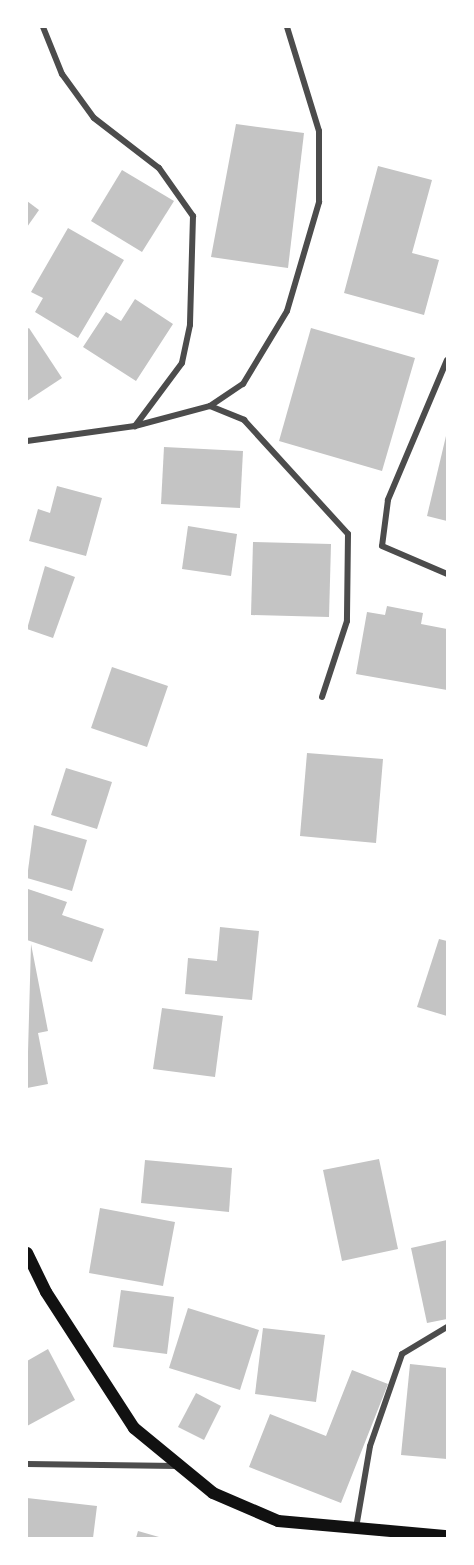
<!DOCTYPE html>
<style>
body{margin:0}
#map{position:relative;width:474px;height:1565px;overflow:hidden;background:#fff;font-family:"Sofia Sans Condensed",sans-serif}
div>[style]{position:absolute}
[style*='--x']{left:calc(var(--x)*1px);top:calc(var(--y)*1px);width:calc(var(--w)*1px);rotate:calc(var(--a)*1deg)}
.building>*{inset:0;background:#c4c4c4}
.minor>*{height:6px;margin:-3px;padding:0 3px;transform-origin:3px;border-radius:3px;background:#4c4c4c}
.secondary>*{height:12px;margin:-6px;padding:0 6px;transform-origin:6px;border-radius:6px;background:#111}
span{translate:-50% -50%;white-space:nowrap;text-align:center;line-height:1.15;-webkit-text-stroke:4.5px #fff;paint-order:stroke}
.frame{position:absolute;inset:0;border:28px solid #fff;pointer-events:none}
</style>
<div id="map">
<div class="building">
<i style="clip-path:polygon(236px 124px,304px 133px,288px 268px,211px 257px)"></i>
<i style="clip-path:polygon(378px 166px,432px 180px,412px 253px,439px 260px,424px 315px,344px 293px)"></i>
<i style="clip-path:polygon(122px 170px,174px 201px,142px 252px,91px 221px)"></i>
<i style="clip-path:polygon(27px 201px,39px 210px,27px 227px)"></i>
<i style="clip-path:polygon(68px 228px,124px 260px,78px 338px,35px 312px,43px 298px,31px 292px)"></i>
<i style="clip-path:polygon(135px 299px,173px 324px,136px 381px,83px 347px,106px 312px,121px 321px)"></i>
<i style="clip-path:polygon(29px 328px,62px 378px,27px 401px,27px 329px)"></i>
<i style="clip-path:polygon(311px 328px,415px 358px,382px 471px,279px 441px)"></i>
<i style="clip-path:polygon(446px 436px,447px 436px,447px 521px,427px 516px)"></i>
<i style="clip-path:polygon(164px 447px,243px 451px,240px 508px,161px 504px)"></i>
<i style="clip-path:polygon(57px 486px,102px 498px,86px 556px,29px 541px,38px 509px,50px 513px)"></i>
<i style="clip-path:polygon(188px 526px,237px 534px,231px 576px,182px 569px)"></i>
<i style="clip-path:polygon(253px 542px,331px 544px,329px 617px,251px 615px)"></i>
<i style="clip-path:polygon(45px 566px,75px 577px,53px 638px,27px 629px)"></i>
<i style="clip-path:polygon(387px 606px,423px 613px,421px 624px,447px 629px,447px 690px,356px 674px,367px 612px,385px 615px)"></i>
<i style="clip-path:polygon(112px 667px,168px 686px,147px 747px,91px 728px)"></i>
<i style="clip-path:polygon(307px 753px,383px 759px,376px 843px,300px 836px)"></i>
<i style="clip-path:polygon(66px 768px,112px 782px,97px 829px,51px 815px)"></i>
<i style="clip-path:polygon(34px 825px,87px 840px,72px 891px,27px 878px)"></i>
<i style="clip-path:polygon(28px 889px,67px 902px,62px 915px,104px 929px,92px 962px,27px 940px)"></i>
<i style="clip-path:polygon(220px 927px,259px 931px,252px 1000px,185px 994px,188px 958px,217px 961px)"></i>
<i style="clip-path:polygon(439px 939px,447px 941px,447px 1016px,417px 1007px)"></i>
<i style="clip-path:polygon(31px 944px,48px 1031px,38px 1033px,48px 1084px,27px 1088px)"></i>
<i style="clip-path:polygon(162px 1008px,223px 1016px,215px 1077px,153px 1069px)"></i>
<i style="clip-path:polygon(379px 1159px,398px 1249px,342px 1261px,323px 1170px)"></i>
<i style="clip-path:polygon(145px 1160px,232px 1168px,229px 1212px,141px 1203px)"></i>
<i style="clip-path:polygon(100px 1208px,175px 1222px,163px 1286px,89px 1273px)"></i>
<i style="clip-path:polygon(447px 1240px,447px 1319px,427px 1323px,411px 1248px)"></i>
<i style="clip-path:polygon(121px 1290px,174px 1297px,167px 1354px,113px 1347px)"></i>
<i style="clip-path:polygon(188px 1308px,259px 1330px,240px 1390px,169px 1368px)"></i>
<i style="clip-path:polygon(263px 1328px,325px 1335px,316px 1402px,255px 1394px)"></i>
<i style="clip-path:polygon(48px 1349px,75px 1400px,27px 1426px,27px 1361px)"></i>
<i style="clip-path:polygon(410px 1364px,447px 1368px,447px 1459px,401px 1455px)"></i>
<i style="clip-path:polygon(352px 1370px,388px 1384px,341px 1503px,249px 1467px,270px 1414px,326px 1436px)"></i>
<i style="clip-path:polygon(196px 1393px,221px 1406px,204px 1440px,178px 1427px)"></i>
<i style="clip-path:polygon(27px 1498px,97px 1506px,93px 1538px,27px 1538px)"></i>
<i style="clip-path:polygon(138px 1531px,159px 1537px,159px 1538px,136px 1538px)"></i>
</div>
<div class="minor">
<i style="--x:43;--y:27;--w:51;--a:68"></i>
<i style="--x:62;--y:74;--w:54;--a:54"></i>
<i style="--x:94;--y:118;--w:82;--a:37.6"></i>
<i style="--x:159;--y:168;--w:59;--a:54.7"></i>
<i style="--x:193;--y:216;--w:109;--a:91.6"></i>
<i style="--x:190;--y:325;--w:39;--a:102"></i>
<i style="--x:182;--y:363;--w:79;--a:126.7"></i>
<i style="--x:447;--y:360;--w:152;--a:112.9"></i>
<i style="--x:388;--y:500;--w:46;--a:97.4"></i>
<i style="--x:382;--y:546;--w:71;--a:23.3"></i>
<i style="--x:210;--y:406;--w:37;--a:22"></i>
<i style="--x:244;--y:420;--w:154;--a:47.6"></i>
<i style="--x:348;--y:534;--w:87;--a:90.7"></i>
<i style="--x:347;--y:621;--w:80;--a:108.2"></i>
<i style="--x:27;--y:441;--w:109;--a:-7.9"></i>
<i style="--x:135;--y:426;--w:78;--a:-14.9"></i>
<i style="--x:210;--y:406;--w:40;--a:-34"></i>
<i style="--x:243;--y:384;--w:85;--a:-58.9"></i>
<i style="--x:287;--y:311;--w:114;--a:-73.6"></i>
<i style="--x:319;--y:202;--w:71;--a:-90"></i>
<i style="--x:319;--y:131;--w:109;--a:-107.1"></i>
<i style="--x:27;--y:1464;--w:150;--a:0.8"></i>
<i style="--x:356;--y:1528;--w:83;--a:-80.3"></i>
<i style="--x:370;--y:1446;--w:97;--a:-70.8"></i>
<i style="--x:402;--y:1354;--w:52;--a:-31"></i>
</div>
<div class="secondary">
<i style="--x:27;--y:1253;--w:43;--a:64"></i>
<i style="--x:46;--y:1292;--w:162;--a:57.1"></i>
<i style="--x:134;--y:1428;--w:102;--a:39.4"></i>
<i style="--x:213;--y:1493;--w:71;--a:23.3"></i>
<i style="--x:278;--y:1521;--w:170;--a:5.1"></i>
</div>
<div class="frame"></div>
</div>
